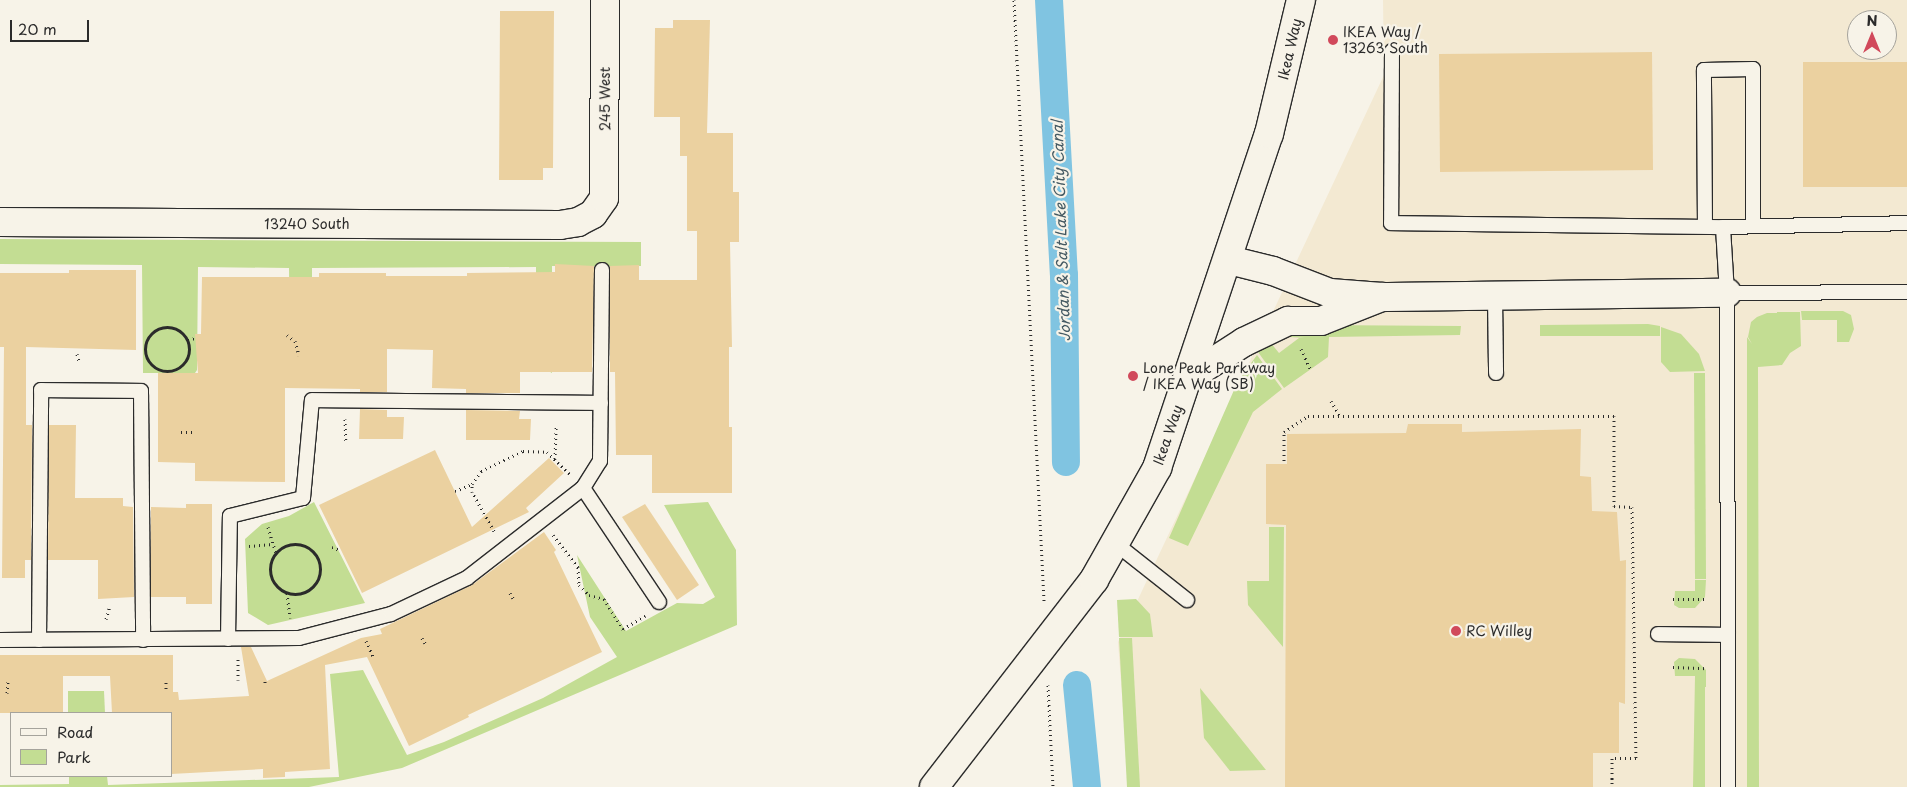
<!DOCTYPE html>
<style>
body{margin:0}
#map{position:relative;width:1907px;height:787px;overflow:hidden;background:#f7f3e8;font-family:"Playpen Sans",sans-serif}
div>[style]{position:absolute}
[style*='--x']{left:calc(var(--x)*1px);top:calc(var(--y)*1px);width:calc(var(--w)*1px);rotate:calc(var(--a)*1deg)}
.built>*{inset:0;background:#f3e9d2}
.green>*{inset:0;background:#c3dd93}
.canal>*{height:28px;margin:-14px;padding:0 14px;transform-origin:14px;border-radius:14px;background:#80c4e1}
.building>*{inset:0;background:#ebd1a0}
.path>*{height:3px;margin-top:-1.5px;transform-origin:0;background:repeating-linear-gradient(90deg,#2b2b2b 0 1px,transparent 0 5px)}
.path>.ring{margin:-1.5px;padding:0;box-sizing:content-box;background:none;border:3px solid #2b2b2b;border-radius:50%}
.roads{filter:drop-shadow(1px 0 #2b2b2b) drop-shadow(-1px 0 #2b2b2b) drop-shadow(0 1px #2b2b2b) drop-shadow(0 -1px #2b2b2b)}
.service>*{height:14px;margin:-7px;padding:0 7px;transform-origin:7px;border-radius:7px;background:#f7f3e8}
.minor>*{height:28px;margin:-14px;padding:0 14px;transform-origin:14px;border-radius:14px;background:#f7f3e8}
.secondary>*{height:28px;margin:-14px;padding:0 14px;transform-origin:14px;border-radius:14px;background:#f7f3e8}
.dots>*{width:14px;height:14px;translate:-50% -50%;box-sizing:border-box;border:2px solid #f7f3e8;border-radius:50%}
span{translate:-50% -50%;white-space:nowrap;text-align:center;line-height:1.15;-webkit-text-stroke:4.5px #f7f3e8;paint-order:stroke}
.poi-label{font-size:14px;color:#2b2b2b}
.left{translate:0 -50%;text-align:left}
.street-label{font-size:14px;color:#2b2b2b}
.water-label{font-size:15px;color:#445962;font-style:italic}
.legend{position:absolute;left:10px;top:712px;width:162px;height:65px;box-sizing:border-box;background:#f7f3e8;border:1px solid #a5a39c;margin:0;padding:6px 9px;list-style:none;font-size:15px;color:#2b2b2b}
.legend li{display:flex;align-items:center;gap:10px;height:25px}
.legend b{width:25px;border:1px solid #a5a39c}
.north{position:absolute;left:1847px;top:10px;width:50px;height:50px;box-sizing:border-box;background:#f7f3e8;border:1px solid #a5a39c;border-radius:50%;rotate:0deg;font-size:14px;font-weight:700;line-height:20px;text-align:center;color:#2b2b2b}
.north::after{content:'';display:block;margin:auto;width:18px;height:22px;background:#d1495b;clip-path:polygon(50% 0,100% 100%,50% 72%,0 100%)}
.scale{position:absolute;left:10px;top:20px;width:79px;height:22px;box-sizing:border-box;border:2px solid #2b2b2b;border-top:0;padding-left:6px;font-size:15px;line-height:18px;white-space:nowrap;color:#2b2b2b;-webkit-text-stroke:4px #f7f3e8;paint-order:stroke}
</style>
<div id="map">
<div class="built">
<i style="clip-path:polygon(evenodd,1383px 0,1907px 0,1907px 787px,1129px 787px,1118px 642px,1384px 75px,1383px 0,1857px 20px,1887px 20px,1887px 50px,1857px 50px,1857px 20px)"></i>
</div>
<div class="green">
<i style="clip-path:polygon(0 239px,641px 242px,641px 266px,552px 266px,552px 373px,536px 364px,536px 267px,312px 268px,312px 366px,290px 366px,289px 268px,198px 267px,197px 370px,195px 373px,143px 373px,142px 265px,0 264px)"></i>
<i style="clip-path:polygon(1801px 311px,1843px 311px,1851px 315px,1854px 329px,1849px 342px,1837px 342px,1837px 320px,1802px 320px)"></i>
<i style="clip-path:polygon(1777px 312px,1800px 312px,1801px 346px,1790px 353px,1782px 365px,1758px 367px,1759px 787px,1747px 787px,1747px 337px,1752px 344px,1748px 337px,1751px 322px,1757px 317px,1767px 313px,1777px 313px)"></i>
<i style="clip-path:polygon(1648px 324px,1660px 326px,1660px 336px,1540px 336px,1540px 325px)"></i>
<i style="clip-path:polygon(1316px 325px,1461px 326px,1460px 335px,1329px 337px,1328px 357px,1284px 388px,1258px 352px,1270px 342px,1279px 353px,1299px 338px,1305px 338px,1290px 337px,1286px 330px)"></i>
<i style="clip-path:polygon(1661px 327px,1681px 334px,1699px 354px,1705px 371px,1670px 372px,1661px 362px)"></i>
<i style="clip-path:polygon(1257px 355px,1282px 389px,1253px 412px,1188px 546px,1169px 538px,1238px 381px)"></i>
<i style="clip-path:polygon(1694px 373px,1705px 373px,1706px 579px,1695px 579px)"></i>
<i style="clip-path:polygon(314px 502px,365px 603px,268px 625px,248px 613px,245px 539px,262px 524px,289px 516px)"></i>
<i style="clip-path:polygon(708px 502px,736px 550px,737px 625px,402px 768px,309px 787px,0 787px,0 785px,69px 784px,69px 776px,107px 776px,108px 785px,339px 777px,330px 674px,363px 670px,407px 755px,444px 742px,543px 698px,617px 657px,590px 617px,577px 555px,626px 631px,677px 603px,703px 604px,715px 597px,664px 505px)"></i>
<i style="clip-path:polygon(1269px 527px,1284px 527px,1283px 647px,1248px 605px,1247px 581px,1269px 581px)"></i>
<i style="clip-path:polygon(1695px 580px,1706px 580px,1705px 597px,1695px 608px,1679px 608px,1674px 605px,1675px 591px,1695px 591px)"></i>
<i style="clip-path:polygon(1136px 599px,1150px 614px,1153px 637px,1119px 637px,1117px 600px)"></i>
<i style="clip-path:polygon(1119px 638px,1132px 638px,1140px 787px,1127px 787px)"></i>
<i style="clip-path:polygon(1679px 658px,1695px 659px,1706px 670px,1706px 687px,1702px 687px,1705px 687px,1705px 787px,1693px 787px,1695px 676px,1675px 676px,1674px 662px)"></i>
<i style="clip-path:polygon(1200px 688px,1266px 770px,1230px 771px,1204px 738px)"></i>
<i style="clip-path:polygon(68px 691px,104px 691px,105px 713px,68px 713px)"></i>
</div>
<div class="canal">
<i style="--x:1049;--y:0;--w:275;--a:86.9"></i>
<i style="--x:1064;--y:275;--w:187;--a:89.4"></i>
<i style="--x:1077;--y:685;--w:102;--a:84.4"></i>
</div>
<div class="building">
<i style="clip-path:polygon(500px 11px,554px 11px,553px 168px,543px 168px,543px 180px,499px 180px)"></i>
<i style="clip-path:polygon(673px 20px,710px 20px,707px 133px,733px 133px,733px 192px,739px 192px,739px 242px,730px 242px,732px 347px,729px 347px,729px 427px,732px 427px,732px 493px,652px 493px,652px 455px,616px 455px,615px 372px,610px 372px,610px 266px,639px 265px,639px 280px,697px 280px,697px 231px,687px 231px,687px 156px,680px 156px,680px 117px,654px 117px,655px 28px,673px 28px)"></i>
<i style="clip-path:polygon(1652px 52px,1653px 170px,1440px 172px,1439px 54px)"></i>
<i style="clip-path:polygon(1803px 62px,1907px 62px,1907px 187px,1803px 187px)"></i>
<i style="clip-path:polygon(555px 264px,594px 266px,592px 372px,520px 372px,520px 393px,466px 393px,466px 389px,432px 388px,433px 350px,387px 349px,387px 392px,360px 392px,360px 389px,285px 388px,285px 482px,195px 481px,195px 463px,158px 462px,158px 373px,198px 373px,195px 334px,201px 334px,202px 277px,319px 277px,319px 273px,386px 273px,386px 276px,467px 276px,467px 273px,555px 272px)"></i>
<i style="clip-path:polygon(69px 270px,136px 270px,136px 350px,26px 347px,26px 425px,32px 425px,31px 560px,25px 560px,25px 578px,2px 578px,4px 347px,0 347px,0 273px,69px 273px)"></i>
<i style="clip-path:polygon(360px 409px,387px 410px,387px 417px,404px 417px,403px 439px,359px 439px)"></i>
<i style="clip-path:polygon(466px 410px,520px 411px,519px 419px,531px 419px,530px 440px,466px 440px)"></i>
<i style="clip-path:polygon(1408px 424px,1462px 424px,1462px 432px,1581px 429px,1580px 476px,1591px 477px,1592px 511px,1617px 512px,1620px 561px,1626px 560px,1625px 704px,1619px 702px,1619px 753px,1593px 753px,1593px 787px,1285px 787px,1286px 525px,1266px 524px,1266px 464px,1287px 464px,1287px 434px,1406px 433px)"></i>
<i style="clip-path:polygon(49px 425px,76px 425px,75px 498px,123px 498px,123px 506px,133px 507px,134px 597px,98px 599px,98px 560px,48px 560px)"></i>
<i style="clip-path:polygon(435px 450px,472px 527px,549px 458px,564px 473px,526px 508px,529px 512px,362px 593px,319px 505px)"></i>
<i style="clip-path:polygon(186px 504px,212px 504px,212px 604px,186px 604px,186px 597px,151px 597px,151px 507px,186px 508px)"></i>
<i style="clip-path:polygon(645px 504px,699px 585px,677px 600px,622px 517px)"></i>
<i style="clip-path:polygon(544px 532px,556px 550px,554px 552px,602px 652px,468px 715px,469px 717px,409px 746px,367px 657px,325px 665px,330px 769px,285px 772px,285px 777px,263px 778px,263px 769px,171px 774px,171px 713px,112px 713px,110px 676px,63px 676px,63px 713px,0 713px,0 655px,173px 655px,173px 692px,178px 692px,179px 700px,249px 696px,241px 647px,251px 647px,267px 681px,361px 638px,382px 634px,380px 629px,472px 585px)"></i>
</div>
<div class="path">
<i style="--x:1014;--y:0;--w:602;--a:87.14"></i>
<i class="ring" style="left:145px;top:327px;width:41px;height:41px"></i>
<i style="--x:287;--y:335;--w:10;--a:37"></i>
<i style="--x:295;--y:341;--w:15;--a:74"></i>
<i style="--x:188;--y:340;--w:7;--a:-16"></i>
<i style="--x:1301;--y:349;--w:23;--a:65"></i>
<i style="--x:77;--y:354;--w:7;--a:74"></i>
<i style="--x:1331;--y:401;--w:17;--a:59"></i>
<i style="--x:345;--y:419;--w:24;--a:88"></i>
<i style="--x:181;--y:432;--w:13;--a:0"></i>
<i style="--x:555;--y:459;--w:34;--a:-88"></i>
<i style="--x:1284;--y:461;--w:29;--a:-90"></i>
<i style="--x:1284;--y:432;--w:29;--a:-34"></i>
<i style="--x:1308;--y:416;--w:306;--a:0"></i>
<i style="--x:1614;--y:416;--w:90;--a:90"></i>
<i style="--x:1614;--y:506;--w:18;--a:3"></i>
<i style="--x:1632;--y:507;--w:251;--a:89.1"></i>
<i style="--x:1636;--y:758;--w:24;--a:180"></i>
<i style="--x:1612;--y:758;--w:29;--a:90"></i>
<i style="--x:455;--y:491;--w:18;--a:-22"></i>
<i style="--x:268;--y:527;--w:27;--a:73"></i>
<i style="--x:494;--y:531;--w:45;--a:-119.4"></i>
<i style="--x:472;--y:492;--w:8;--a:-90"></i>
<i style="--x:472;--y:484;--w:16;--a:-55"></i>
<i style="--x:481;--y:471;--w:47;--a:-25.5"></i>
<i style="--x:523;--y:451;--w:24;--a:2"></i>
<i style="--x:547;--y:452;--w:32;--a:44"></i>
<i style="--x:553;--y:535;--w:41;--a:52"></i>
<i style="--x:578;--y:567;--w:18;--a:87"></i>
<i style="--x:579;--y:585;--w:14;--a:45"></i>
<i style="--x:589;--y:595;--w:16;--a:15"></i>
<i style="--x:604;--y:599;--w:36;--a:58"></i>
<i style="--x:623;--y:629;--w:26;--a:-31"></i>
<i class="ring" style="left:270px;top:544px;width:47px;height:47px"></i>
<i style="--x:249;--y:546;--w:24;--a:-5"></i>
<i style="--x:332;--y:547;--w:9;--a:21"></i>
<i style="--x:287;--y:593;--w:25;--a:83"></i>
<i style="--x:510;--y:593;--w:6;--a:59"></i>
<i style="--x:1673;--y:599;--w:34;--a:0"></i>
<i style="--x:106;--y:619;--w:14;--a:-73"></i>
<i style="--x:422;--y:638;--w:6;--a:59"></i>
<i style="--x:366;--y:641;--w:17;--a:65"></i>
<i style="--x:238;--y:659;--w:21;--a:90"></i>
<i style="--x:1673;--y:667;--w:34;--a:2"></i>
<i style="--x:265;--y:681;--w:3;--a:90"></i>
<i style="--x:166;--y:682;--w:8;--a:90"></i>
<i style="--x:1048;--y:685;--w:102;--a:87.2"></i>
<i style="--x:7;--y:693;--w:12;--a:-85"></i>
</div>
<div class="roads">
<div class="service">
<i style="--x:1392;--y:51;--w:172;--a:90.3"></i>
<i style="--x:1391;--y:223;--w:332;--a:0.7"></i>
<i style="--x:1705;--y:226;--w:156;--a:-90.4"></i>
<i style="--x:1704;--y:70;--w:49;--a:-1.2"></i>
<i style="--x:1753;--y:69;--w:156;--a:90"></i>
<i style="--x:1727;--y:293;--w:66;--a:-93.5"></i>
<i style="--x:1723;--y:227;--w:184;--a:-1.2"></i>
<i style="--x:1495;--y:297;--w:76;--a:89.2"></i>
<i style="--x:583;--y:488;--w:137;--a:56.3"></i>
<i style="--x:1115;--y:543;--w:92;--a:38.4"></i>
<i style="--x:1658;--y:634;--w:70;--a:0.8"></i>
<i style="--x:228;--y:639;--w:123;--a:-89.1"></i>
<i style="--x:230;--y:516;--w:75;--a:-13.9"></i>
<i style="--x:303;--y:498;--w:98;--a:-84.8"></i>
<i style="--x:312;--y:400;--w:289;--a:0.6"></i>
<i style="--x:0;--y:640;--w:299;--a:-0.4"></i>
<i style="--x:299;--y:638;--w:95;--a:-14.6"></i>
<i style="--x:391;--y:614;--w:84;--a:-25.3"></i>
<i style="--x:467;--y:578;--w:147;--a:-37.8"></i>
<i style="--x:583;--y:488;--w:32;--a:-58"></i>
<i style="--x:600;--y:461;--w:191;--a:-89.4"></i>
<i style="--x:39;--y:640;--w:250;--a:-89.5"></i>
<i style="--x:41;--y:390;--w:100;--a:0.6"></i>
<i style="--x:141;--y:391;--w:249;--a:89.5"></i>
<i style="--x:1728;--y:787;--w:494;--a:-90.1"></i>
<i style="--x:1727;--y:293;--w:180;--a:-0.3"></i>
</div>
<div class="minor">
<i style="--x:0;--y:222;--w:560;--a:0.31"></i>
<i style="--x:560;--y:225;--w:18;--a:-9"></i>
<i style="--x:578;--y:222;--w:17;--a:-28"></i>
<i style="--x:593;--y:214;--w:19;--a:-55"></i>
<i style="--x:604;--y:198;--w:198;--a:-89.7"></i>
<i style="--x:1229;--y:260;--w:45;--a:14"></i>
<i style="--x:1273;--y:271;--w:61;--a:21.1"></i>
<i style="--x:1330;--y:293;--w:52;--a:4.4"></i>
<i style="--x:1382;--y:297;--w:345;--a:-0.7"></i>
</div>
<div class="secondary">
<i style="--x:1188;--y:378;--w:67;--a:-32.7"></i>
<i style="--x:1244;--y:342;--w:49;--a:-25.5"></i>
<i style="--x:1288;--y:321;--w:33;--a:0"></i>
<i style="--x:1321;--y:321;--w:66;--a:-21.5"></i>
<i style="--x:934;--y:787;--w:262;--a:-52.3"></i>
<i style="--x:1094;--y:580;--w:129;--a:-60.6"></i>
<i style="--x:1157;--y:468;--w:352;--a:-71.5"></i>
<i style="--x:1269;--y:134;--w:138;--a:-76.6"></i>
</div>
</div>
<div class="dots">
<i style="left:1333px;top:40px;background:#d1495b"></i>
<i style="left:1133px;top:376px;background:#d1495b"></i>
<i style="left:1456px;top:631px;background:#d1495b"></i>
</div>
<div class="poi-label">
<span class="left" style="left:1343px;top:40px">IKEA Way /<br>13263 South</span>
<span class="left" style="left:1143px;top:376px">Lone Peak Parkway<br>/ IKEA Way (SB)</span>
<span class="left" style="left:1466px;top:631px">RC Willey</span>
</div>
<div class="street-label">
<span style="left:1290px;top:49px;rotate:-77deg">Ikea Way</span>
<span style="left:605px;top:99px;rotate:-90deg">245 West</span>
<span style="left:307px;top:224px">13240 South</span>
<span style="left:1168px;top:435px;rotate:-71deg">Ikea Way</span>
</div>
<div class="water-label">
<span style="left:1060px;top:231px;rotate:-92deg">Jordan &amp; Salt Lake City Canal</span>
</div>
<ul class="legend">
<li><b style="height:6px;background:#f7f3e8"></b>Road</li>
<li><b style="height:14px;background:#c3dd93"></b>Park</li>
</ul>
<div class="north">N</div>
<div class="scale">20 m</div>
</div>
